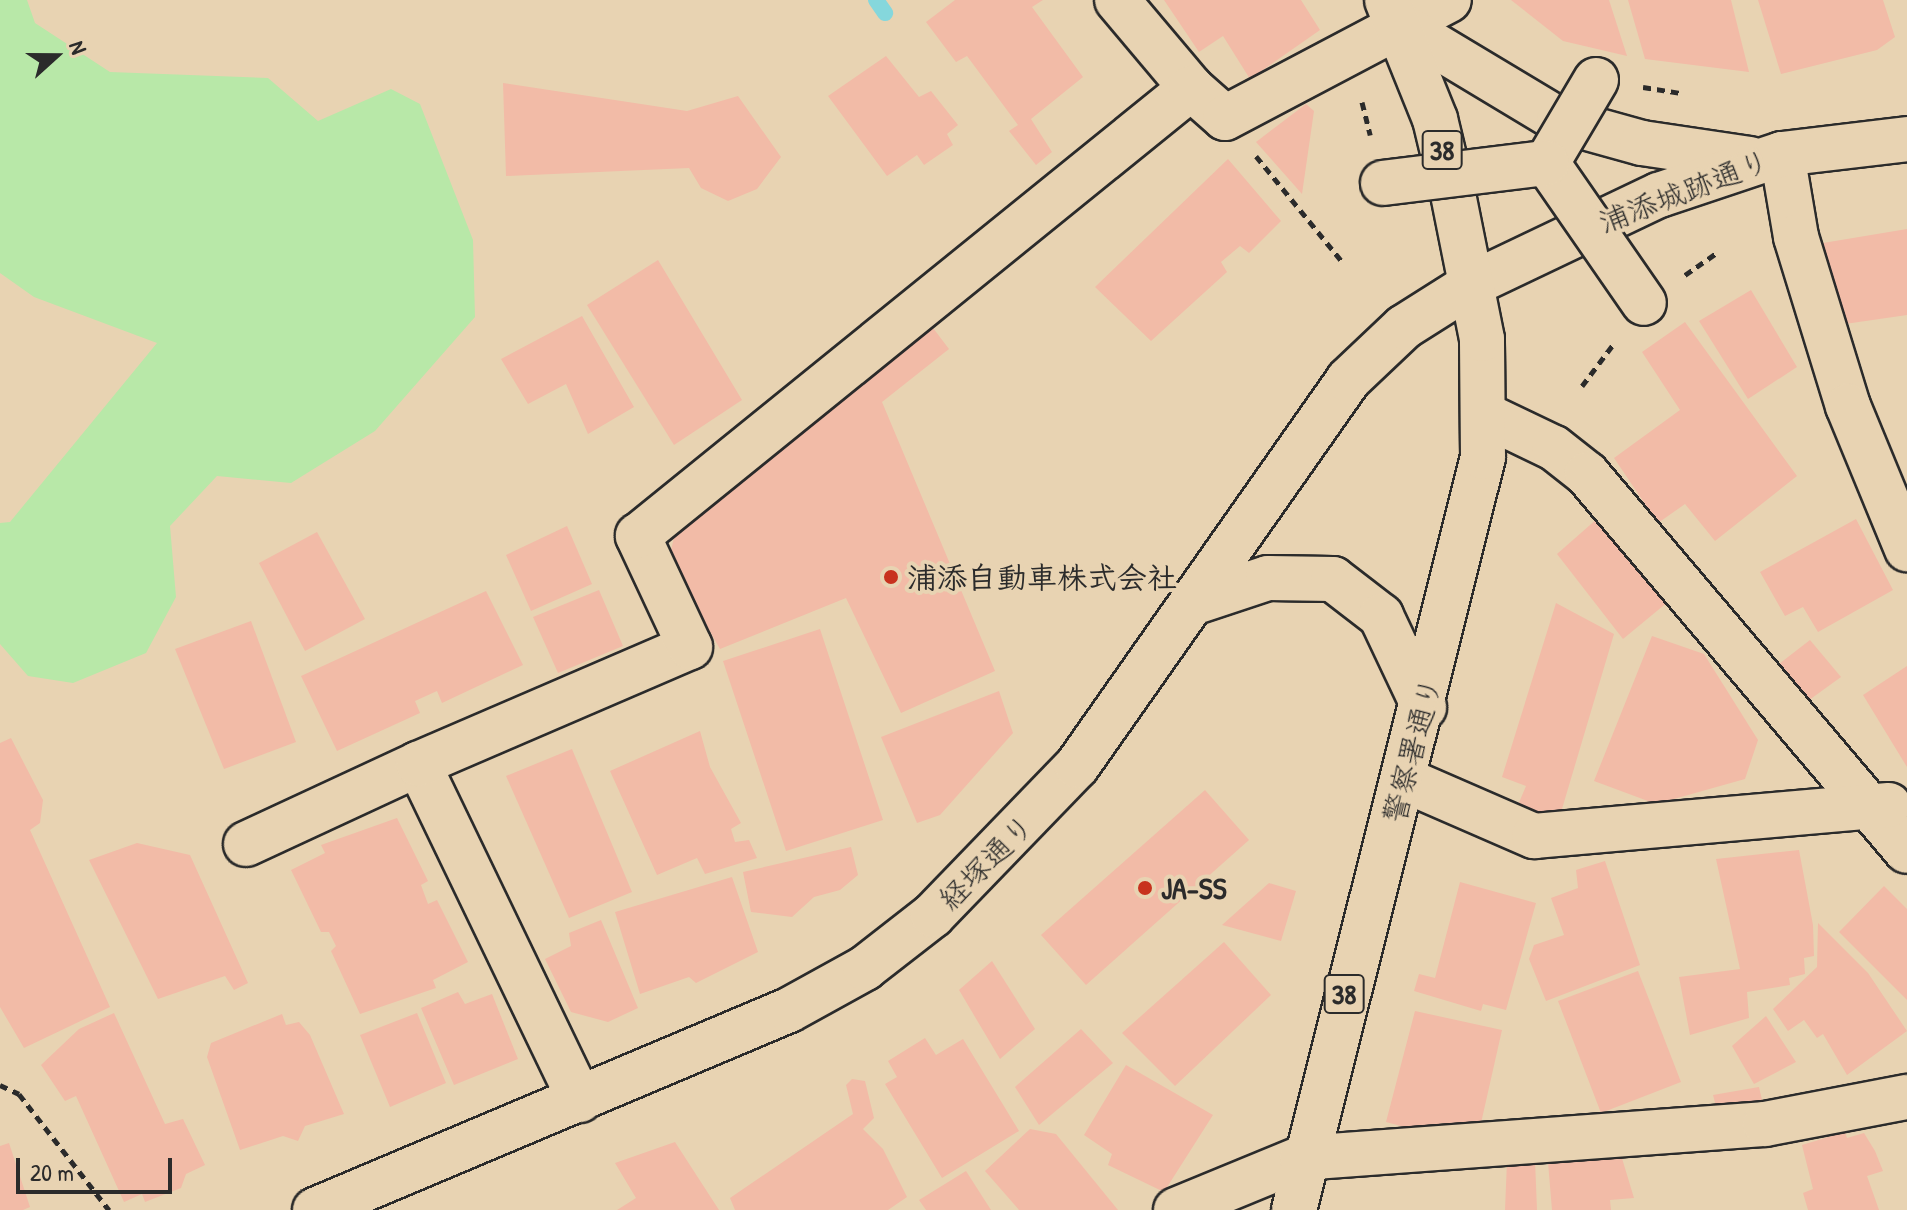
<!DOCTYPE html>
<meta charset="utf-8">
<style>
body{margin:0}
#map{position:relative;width:1907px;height:1210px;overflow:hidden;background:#e8d3b2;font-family:"Patrick Hand","Klee One",sans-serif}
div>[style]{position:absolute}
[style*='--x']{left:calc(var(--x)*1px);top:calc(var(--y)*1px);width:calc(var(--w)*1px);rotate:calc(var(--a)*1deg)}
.green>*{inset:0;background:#b8e8a8}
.stream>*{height:16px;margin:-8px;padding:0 8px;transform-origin:8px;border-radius:8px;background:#85d7dc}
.building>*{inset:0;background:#f2bba7}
.path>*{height:5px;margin-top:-2.5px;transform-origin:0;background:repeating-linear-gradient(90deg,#2b2b2b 0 8px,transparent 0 14px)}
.roads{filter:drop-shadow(2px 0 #2b2b2b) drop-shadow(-2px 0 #2b2b2b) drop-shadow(0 2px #2b2b2b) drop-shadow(0 -2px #2b2b2b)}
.street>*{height:44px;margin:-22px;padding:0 22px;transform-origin:22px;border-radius:22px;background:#e8d3b2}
.secondary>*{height:44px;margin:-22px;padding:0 22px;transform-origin:22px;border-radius:22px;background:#e8d3b2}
.primary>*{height:44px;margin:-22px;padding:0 22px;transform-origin:22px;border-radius:22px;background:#e8d3b2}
.bridges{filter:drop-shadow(2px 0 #2b2b2b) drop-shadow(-2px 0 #2b2b2b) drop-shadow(0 2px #2b2b2b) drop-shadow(0 -2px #2b2b2b)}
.street-bridge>*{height:44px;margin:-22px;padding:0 22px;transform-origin:22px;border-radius:22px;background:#e8d3b2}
.dots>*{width:22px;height:22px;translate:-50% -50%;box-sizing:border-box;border:4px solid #e8d3b2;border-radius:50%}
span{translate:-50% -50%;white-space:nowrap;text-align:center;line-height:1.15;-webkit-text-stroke:8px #e8d3b2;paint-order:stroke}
.shield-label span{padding:2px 6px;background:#e8d3b2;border:2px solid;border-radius:6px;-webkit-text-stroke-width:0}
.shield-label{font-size:28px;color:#2b2b2b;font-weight:700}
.street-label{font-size:30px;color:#2b2b2b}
.poi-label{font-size:30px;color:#2b2b2b;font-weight:700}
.left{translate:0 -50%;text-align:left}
.north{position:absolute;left:16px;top:16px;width:80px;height:80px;-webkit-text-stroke:6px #e8d3b2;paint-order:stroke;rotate:69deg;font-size:22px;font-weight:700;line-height:32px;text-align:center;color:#2b2b2b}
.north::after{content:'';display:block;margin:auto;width:28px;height:36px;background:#2b2b2b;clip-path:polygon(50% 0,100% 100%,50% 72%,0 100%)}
.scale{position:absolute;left:16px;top:1158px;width:156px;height:36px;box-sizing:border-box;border:4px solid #2b2b2b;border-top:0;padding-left:10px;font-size:24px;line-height:28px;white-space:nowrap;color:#2b2b2b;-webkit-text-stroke:6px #e8d3b2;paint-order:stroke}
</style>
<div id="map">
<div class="green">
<i style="clip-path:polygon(0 0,27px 0,35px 23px,110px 72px,268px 78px,318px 121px,391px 89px,420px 104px,473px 240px,475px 317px,375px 431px,291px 483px,217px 476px,170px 526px,176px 597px,146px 653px,73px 683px,28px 676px,0 644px,0 523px,10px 522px,157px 343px,34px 297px,0 273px)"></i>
</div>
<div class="stream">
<i style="--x:876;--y:0;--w:16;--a:55"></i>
</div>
<div class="building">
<i style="clip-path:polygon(955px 0,1043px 0,1032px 7px,1083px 77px,1031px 119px,1052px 152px,1036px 165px,1009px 131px,1018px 125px,967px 56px,956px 62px,926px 22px)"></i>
<i style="clip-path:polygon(1164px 0,1301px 0,1320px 30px,1250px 79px,1223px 36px,1199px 52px)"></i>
<i style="clip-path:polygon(1511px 0,1609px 0,1627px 56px,1563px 41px)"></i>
<i style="clip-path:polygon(1628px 0,1731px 0,1749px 72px,1645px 59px)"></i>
<i style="clip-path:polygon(1758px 0,1883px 0,1895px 37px,1877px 50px,1781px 74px)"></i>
<i style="clip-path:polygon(886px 56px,919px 97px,931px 91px,958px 125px,947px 134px,953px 145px,924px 165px,917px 155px,887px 176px,828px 96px)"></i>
<i style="clip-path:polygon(503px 83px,687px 111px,738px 96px,781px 157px,757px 189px,728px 201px,701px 188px,689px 168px,506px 176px)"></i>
<i style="clip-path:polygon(1306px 104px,1314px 111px,1302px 194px,1256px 142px)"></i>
<i style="clip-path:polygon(1228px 159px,1281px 221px,1249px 253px,1240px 246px,1221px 262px,1227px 272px,1151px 341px,1095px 287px)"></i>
<i style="clip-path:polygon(1907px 229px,1907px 315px,1838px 325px,1823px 243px)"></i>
<i style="clip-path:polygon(658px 260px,742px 400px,674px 445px,587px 305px)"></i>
<i style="clip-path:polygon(1751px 290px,1797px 367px,1748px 399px,1699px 321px)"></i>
<i style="clip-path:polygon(582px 316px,634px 407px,588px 434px,566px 384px,528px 404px,501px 359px)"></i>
<i style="clip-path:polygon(1685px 322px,1797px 476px,1715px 541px,1685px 504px,1658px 523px,1614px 458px,1680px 410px,1642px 352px)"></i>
<i style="clip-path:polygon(930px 324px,949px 349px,882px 402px,995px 671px,901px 713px,846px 598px,720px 649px,669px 560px,678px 519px)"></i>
<i style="clip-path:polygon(1598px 518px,1669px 601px,1623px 639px,1557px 554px)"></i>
<i style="clip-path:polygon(1856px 519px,1893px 590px,1818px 632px,1803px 607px,1785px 616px,1760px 572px)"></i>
<i style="clip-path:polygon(567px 526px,592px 584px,531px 611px,506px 555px)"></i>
<i style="clip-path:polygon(317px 532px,365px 619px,305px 651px,259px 563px)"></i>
<i style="clip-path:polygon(599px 590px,623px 646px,558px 673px,533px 617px)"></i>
<i style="clip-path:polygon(486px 591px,523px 665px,442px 703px,437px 691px,415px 701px,420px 713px,337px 751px,301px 676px)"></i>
<i style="clip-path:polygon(1556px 603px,1614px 634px,1559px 819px,1518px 805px,1526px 786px,1502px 777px)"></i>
<i style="clip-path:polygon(251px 621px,296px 742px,224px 769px,175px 649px)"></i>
<i style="clip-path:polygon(820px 629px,883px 820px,786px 851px,723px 661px)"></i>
<i style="clip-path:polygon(1652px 636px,1704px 654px,1758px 740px,1745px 779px,1656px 804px,1594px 781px)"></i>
<i style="clip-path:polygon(1810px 640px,1841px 677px,1805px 703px,1775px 667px)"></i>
<i style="clip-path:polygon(1907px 666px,1907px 767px,1863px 695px)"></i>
<i style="clip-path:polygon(999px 691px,1013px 733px,940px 815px,917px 823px,881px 737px)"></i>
<i style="clip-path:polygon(700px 731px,710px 767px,741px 823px,731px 829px,735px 842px,749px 840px,757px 858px,705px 874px,697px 858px,657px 875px,610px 771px)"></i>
<i style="clip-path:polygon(11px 738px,43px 800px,40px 823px,30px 830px,110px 1007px,24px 1048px,0 1007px,0 743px)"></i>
<i style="clip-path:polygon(572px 749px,632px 892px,569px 918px,506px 776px)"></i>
<i style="clip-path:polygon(1205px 790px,1249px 840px,1086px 985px,1041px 935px)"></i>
<i style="clip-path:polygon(397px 818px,428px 881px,421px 885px,428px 904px,437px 900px,468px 962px,433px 980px,436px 988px,360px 1014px,331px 951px,336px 946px,329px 932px,321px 932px,291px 870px,325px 853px,321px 845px)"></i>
<i style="clip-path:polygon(137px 843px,190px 855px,248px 983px,234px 990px,225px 976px,158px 999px,89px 860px)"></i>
<i style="clip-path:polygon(851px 847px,858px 875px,840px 890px,814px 897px,792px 917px,751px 912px,743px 872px)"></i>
<i style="clip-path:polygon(1799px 850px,1813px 925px,1814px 956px,1804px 958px,1805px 974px,1789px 978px,1790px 985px,1747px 992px,1749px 1018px,1690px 1035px,1679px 977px,1740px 969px,1716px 859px)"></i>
<i style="clip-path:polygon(1605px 861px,1640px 965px,1546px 1001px,1529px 959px,1534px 945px,1564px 935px,1551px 898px,1578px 888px,1576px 870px)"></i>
<i style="clip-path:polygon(732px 877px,758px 952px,696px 983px,689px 977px,640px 994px,615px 912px)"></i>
<i style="clip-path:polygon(1460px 882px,1536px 903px,1506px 1010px,1483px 1004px,1481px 1011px,1414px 991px,1419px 974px,1435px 978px)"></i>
<i style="clip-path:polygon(1269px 883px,1296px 891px,1281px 941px,1222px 925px)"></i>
<i style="clip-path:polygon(1884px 886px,1907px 909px,1907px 1000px,1839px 932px)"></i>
<i style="clip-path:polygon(601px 920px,638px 1008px,608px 1022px,571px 1012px,545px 959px,571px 946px,569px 933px)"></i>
<i style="clip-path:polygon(1818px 923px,1868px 973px,1907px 1031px,1847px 1075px,1823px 1034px,1817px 1038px,1804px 1020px,1788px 1031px,1773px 1009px,1817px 967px)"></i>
<i style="clip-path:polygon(1224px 942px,1271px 995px,1175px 1086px,1122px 1033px)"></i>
<i style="clip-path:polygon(992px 961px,1035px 1029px,1000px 1059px,959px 990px)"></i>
<i style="clip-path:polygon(1638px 971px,1681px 1082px,1601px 1113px,1558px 1001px)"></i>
<i style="clip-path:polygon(458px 992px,465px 1004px,492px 994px,518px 1059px,454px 1085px,421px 1008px)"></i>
<i style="clip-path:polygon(1415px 1011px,1502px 1030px,1479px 1132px,1441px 1123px,1438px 1136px,1386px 1122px)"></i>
<i style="clip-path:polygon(114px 1013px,165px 1124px,183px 1119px,205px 1165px,186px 1174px,181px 1188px,145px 1202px,142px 1194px,124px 1202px,76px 1096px,65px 1101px,41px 1065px,79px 1029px)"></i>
<i style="clip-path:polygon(417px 1013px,446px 1083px,390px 1107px,360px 1035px)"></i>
<i style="clip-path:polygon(282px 1014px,286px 1025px,299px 1022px,310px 1035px,344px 1114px,305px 1126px,298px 1141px,283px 1136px,240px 1150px,207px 1057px,211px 1043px)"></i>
<i style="clip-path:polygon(1766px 1016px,1796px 1062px,1754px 1084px,1732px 1046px)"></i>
<i style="clip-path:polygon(1081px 1029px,1113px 1063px,1039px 1125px,1015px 1087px)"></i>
<i style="clip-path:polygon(925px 1038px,936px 1055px,963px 1039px,1019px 1131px,942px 1178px,885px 1084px,897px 1077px,888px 1061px)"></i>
<i style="clip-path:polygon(1126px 1065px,1213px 1115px,1164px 1192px,1108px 1165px,1112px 1154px,1084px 1135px)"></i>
<i style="clip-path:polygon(852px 1079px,865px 1081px,874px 1118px,863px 1129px,883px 1149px,907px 1197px,888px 1210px,735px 1210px,730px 1198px,853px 1114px,846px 1085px)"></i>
<i style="clip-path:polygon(1759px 1087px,1765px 1113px,1719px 1118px,1713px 1095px)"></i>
<i style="clip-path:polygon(1030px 1129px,1056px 1134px,1118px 1210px,1019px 1210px,985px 1171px)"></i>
<i style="clip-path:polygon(1845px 1132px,1847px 1138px,1864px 1133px,1875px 1151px,1883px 1171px,1867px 1176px,1879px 1210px,1808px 1210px,1803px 1193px,1813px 1189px,1802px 1145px)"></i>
<i style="clip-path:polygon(675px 1142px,719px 1210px,617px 1210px,636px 1198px,615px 1163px)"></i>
<i style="clip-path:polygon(9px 1143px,30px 1207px,23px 1210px,0 1210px,0 1146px)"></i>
<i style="clip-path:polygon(1621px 1155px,1634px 1198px,1610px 1200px,1611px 1210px,1552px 1210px,1548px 1162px)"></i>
<i style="clip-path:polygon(1535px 1160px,1537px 1210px,1505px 1210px,1507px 1161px)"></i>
<i style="clip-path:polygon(966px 1171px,991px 1210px,926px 1210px,919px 1200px)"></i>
</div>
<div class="path">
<i style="--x:1643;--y:87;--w:39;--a:9"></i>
<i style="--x:1362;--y:102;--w:34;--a:76"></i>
<i style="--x:1256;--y:156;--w:139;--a:50.8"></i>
<i style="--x:1685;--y:275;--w:39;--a:-35"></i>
<i style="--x:1582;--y:386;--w:55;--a:-53.1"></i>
<i style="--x:0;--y:1085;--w:21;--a:25"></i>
<i style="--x:19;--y:1094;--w:147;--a:52.2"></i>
</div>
<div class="roads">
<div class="street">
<i style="--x:1117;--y:0;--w:115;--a:49.9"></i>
<i style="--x:1782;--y:154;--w:84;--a:80.4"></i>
<i style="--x:1796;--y:237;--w:177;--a:72.9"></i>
<i style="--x:1848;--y:406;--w:155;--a:67.6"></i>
<i style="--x:1485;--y:415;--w:76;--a:25.6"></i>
<i style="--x:1554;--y:448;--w:42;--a:38.2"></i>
<i style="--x:1587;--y:474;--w:494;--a:49.7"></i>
<i style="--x:1405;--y:780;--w:141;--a:23.5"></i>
<i style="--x:1534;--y:836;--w:356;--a:-5"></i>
<i style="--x:246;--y:844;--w:190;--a:-24.9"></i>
<i style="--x:580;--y:1100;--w:373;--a:-115.7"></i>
<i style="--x:418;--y:764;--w:296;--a:-23.3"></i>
<i style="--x:690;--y:647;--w:123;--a:-115.1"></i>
<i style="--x:638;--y:536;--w:712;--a:-39.01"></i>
<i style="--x:1191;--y:88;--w:45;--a:41.4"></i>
<i style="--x:1225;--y:118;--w:253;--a:-27.8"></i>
<i style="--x:1176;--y:1210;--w:136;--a:-22.4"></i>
<i style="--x:1302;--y:1158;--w:464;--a:-4.2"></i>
<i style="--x:1765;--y:1124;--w:145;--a:-10.8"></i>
</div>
<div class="secondary">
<i style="--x:1396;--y:22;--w:190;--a:31"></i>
<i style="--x:1559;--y:120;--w:86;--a:15.5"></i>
<i style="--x:1642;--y:143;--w:109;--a:8.4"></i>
<i style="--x:1195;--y:602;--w:77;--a:-18.2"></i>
<i style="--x:1268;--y:578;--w:65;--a:0.9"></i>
<i style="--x:1333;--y:579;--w:61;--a:37.6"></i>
<i style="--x:1381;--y:616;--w:101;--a:64.7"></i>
<i style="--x:315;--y:1210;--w:514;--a:-22.88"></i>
<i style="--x:789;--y:1010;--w:87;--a:-28.9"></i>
<i style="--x:865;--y:968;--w:86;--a:-37.9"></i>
<i style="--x:933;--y:915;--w:207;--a:-46"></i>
<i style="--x:1077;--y:766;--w:472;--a:-54.9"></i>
<i style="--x:1348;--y:380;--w:77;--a:-43.4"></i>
<i style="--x:1404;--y:327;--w:80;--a:-32.3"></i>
<i style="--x:1472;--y:284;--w:207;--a:-25.5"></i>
<i style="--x:1659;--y:195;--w:130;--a:-18.4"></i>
<i style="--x:1782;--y:154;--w:126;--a:-6.8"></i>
</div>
<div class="primary">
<i style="--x:1294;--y:1210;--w:776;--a:-75.91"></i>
<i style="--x:1483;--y:457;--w:118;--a:-90.5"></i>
<i style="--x:1482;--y:339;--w:148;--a:-101.3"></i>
<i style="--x:1453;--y:194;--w:77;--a:-103.5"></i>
<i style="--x:1435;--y:119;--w:128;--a:-112"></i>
</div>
</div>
<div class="bridges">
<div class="street-bridge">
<i style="--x:1596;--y:80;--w:96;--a:120.6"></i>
<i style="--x:1547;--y:163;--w:170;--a:55.3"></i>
<i style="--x:1383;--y:183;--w:165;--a:-7"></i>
</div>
</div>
<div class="dots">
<i style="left:891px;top:577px;background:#c8321e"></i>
<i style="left:1145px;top:888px;background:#c8321e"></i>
</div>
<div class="shield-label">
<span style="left:1442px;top:150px">38</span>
<span style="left:1344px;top:994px">38</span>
</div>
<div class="street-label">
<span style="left:1684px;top:191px;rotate:-21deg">浦添城跡通り</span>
<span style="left:1412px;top:750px;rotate:-75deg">警察署通り</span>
<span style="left:986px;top:862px;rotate:-45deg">経塚通り</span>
</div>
<div class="poi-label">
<span class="left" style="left:907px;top:577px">浦添自動車株式会社</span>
<span class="left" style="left:1161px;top:888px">JA-SS</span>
</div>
<div class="north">N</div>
<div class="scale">20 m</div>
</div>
